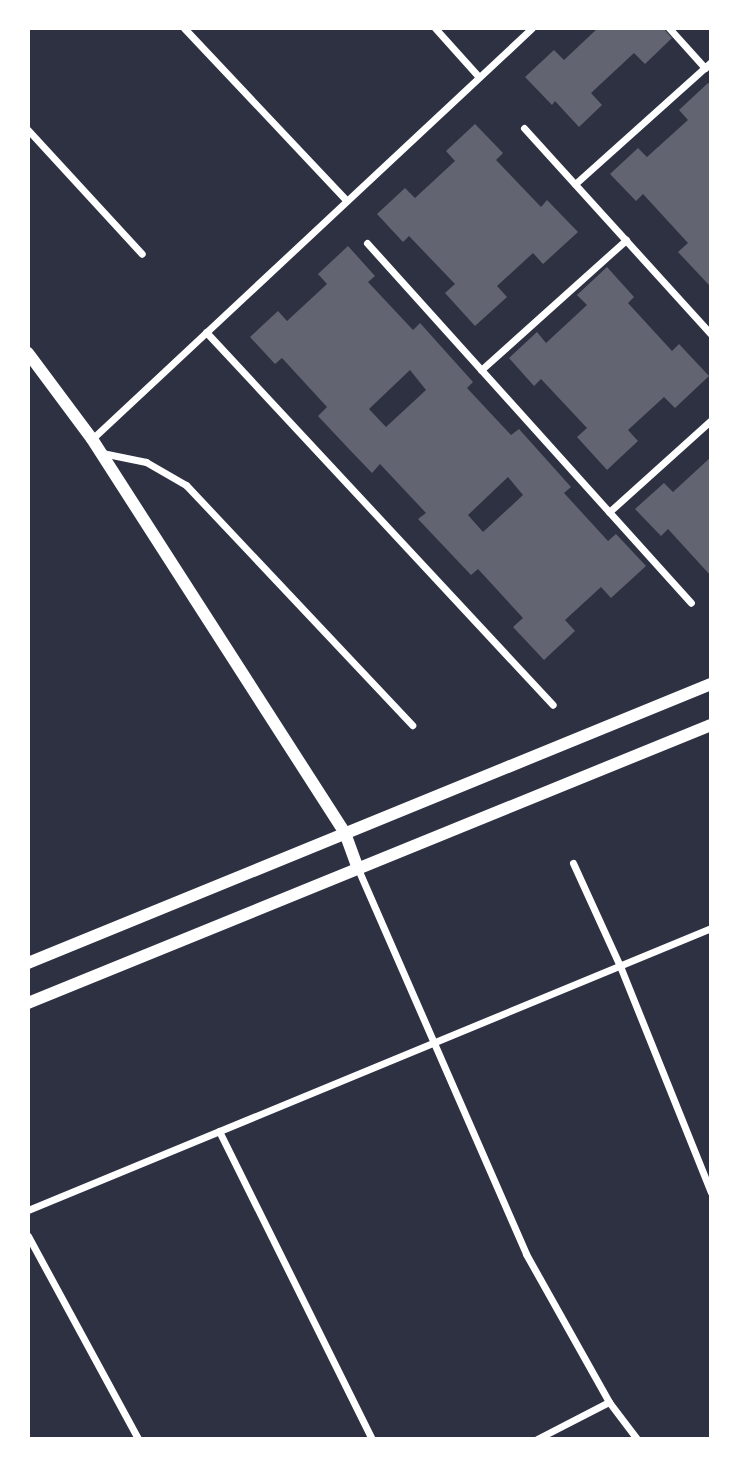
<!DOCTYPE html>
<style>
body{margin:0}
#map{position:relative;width:739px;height:1467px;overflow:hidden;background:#2d3142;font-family:"Nunito Sans",sans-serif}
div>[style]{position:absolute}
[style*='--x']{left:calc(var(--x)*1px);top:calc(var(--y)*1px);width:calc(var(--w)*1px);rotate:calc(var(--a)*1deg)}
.building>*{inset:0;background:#626471}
.minor>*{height:7px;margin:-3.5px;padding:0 3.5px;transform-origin:3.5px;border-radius:3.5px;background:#fff}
.tertiary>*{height:12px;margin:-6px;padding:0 6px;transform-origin:6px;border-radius:6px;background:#fff}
span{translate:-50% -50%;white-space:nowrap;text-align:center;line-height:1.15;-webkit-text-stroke:5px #fff;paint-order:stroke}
.frame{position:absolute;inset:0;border:30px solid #fff;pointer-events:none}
</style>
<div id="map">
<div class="building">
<i style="clip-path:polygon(598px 28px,663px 28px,672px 38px,645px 64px,634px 53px,591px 93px,602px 105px,579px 127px,555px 101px,552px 105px,525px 77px,554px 50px,564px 60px)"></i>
<i style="clip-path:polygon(708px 83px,711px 86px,711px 282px,709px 285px,678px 252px,688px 243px,643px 194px,636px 201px,610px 174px,638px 148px,647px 157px,688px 120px,679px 110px)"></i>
<i style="clip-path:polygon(475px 124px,503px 153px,496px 160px,541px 207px,547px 200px,578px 232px,543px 264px,533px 253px,497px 286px,507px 297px,475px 326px,445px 293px,455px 284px,409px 236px,403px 242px,377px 214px,405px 188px,415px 198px,455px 161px,446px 151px)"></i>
<i style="clip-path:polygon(evenodd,348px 246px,375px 276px,368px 282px,413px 330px,420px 323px,473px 382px,467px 388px,511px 435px,519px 429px,571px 487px,564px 493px,608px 541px,616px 534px,646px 566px,611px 598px,601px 587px,565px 620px,575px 631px,544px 660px,513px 627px,523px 618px,478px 569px,471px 575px,418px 519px,426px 513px,380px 464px,372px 473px,348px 448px,318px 416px,327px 407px,282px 358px,275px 364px,250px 337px,278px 311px,287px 321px,327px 284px,318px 274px,348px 246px,410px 370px,426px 390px,386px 427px,369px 409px,410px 370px,348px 246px,508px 477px,523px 495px,483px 532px,468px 515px,508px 477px)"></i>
<i style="clip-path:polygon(607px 267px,634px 297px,628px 303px,672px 351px,679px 344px,709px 376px,675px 408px,664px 397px,628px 430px,638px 441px,607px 470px,577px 437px,587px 428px,541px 379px,534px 386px,509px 358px,537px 332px,546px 343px,587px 305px,577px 295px)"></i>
<i style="clip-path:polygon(711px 457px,711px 576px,668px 529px,661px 536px,635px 509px,664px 483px,673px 492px)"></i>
</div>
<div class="minor">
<i style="--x:184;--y:28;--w:236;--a:46.7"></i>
<i style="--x:435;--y:28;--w:64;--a:48.1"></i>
<i style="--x:669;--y:28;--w:54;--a:48"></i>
<i style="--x:524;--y:128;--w:278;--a:47.8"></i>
<i style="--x:28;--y:130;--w:168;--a:47.4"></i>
<i style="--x:575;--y:184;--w:183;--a:-41.9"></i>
<i style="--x:367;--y:243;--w:484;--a:48"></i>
<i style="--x:206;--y:332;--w:509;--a:47.07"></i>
<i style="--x:481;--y:370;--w:195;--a:-41.9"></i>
<i style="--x:92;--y:439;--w:602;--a:-43.05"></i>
<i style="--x:102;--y:453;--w:45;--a:11.6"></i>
<i style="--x:146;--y:462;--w:46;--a:29.9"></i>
<i style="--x:186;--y:485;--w:330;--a:46.7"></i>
<i style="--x:609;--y:512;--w:137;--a:-42"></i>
<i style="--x:573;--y:863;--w:113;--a:65.5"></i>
<i style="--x:620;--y:966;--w:244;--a:68.1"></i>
<i style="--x:358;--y:869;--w:420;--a:66.4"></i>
<i style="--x:526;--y:1254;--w:170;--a:60.7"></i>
<i style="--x:609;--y:1402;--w:46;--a:52.9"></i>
<i style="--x:219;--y:1131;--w:344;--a:63.6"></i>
<i style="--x:28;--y:1210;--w:739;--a:-22.43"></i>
<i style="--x:28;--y:1236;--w:231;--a:61.5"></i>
<i style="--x:537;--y:1439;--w:81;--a:-27.2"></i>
</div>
<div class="tertiary">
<i style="--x:28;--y:353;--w:107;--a:53.3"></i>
<i style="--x:92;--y:439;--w:468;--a:57.3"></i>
<i style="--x:345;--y:833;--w:38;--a:70"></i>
<i style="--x:28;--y:963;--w:738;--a:-22.22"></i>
<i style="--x:28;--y:1003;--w:737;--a:-22.15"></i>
</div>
<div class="frame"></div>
</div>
